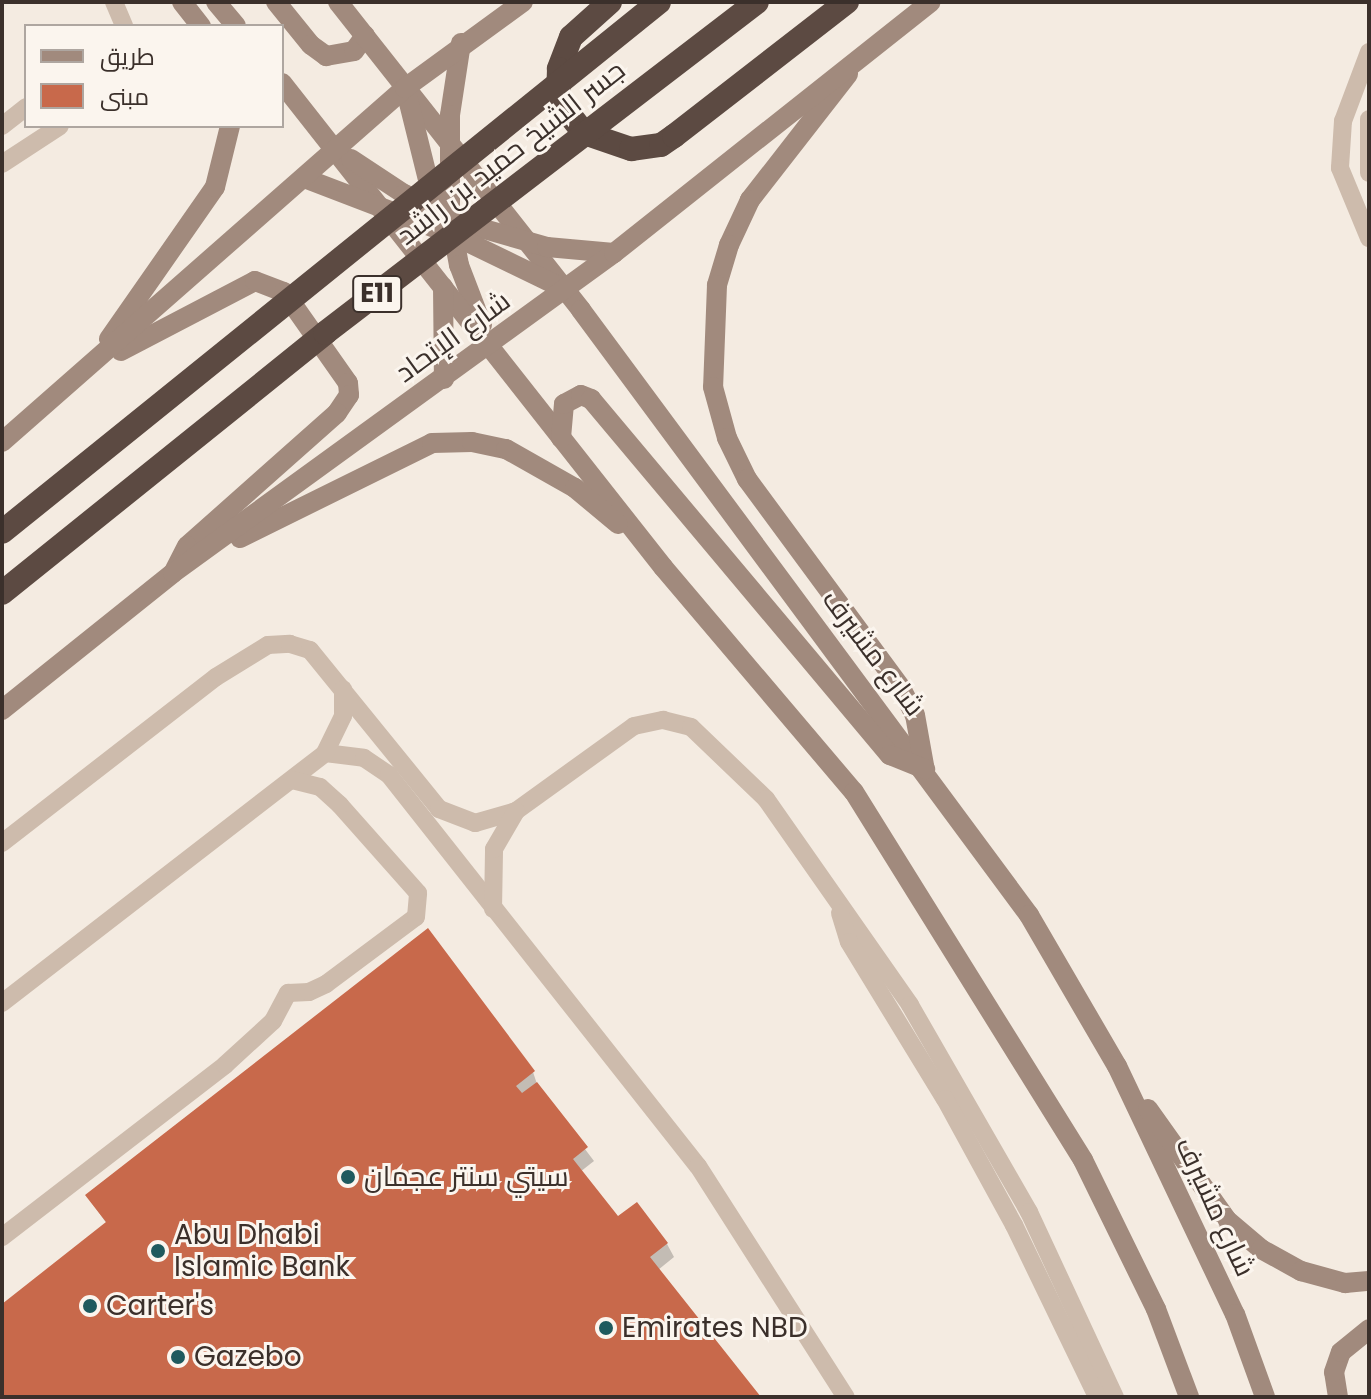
<!DOCTYPE html>
<meta charset="utf-8">
<style>
body{margin:0}
#map{position:relative;width:1371px;height:1399px;overflow:hidden;background:#f4ebe1;font-family:Poppins,Cairo,sans-serif}
div>[style]{position:absolute}
[style*='--x']{left:calc(var(--x)*1px);top:calc(var(--y)*1px);width:calc(var(--w)*1px);rotate:calc(var(--a)*1deg)}
.shadow>*{inset:0;background:#0003}
.building>*{inset:0;background:#c8694b}
.lane>*{height:18px;margin:-9px;padding:0 9px;transform-origin:9px;border-radius:9px;background:#cdbbac}
.secondary>*{height:20px;margin:-10px;padding:0 10px;transform-origin:10px;border-radius:10px;background:#a18a7d}
.highway>*{height:24px;margin:-12px;padding:0 12px;transform-origin:12px;border-radius:12px;background:#5c4a42}
.dots>*{width:22px;height:22px;translate:-50% -50%;box-sizing:border-box;border:4px solid #fbf5ee;border-radius:50%}
span{translate:-50% -50%;white-space:nowrap;text-align:center;line-height:1.15;-webkit-text-stroke:6px #fbf5ee;paint-order:stroke}
.shield-label span{padding:2px 6px;background:#fbf5ee;border:2px solid;border-radius:6px;-webkit-text-stroke-width:0}
.shield-label{font-size:26px;color:#3b302b;font-weight:700}
.street-label{font-size:28px;color:#3b302b}
.poi-label{font-size:28px;color:#3b302b}
.left{translate:0 -50%;text-align:left}
.frame{position:absolute;inset:0;border:4px solid #3b302b;pointer-events:none}
.legend{position:absolute;left:24px;top:24px;width:260px;height:104px;box-sizing:border-box;background:#fbf5ee;border:2px solid #aea6a0;margin:0;padding:10px 14px;list-style:none;font-size:24px;color:#3b302b}
.legend li{display:flex;align-items:center;gap:16px;height:40px}
.legend b{width:40px;border:2px solid #aea6a0}
</style>
<div id="map">
<div class="shadow">
<i style="clip-path:polygon(533px 1072px,538px 1087px,594px 1161px,580px 1172px,617px 1219px,667px 1244px,674px 1257px,658px 1270px,758px 1397px,2px 1397px,2px 1306px,107px 1224px,87px 1196px)"></i>
</div>
<div class="building">
<i style="clip-path:polygon(428px 928px,535px 1071px,516px 1086px,522px 1093px,537px 1082px,588px 1147px,573px 1159px,618px 1216px,637px 1202px,668px 1243px,650px 1257px,761px 1397px,2px 1397px,2px 1304px,106px 1222px,85px 1195px)"></i>
</div>
<div class="lane">
<i style="--x:114;--y:2;--w:26;--a:67"></i>
<i style="--x:1369;--y:52;--w:74;--a:110.6"></i>
<i style="--x:1343;--y:121;--w:47;--a:93.7"></i>
<i style="--x:1340;--y:168;--w:76;--a:67.5"></i>
<i style="--x:1369;--y:119;--w:54;--a:90"></i>
<i style="--x:2;--y:126;--w:31;--a:-38"></i>
<i style="--x:2;--y:164;--w:69;--a:-33.2"></i>
<i style="--x:325;--y:753;--w:39;--a:7"></i>
<i style="--x:364;--y:758;--w:30;--a:34"></i>
<i style="--x:389;--y:775;--w:498;--a:51.7"></i>
<i style="--x:698;--y:1166;--w:274;--a:57.4"></i>
<i style="--x:2;--y:843;--w:271;--a:-37.8"></i>
<i style="--x:216;--y:677;--w:61;--a:-31.6"></i>
<i style="--x:268;--y:645;--w:22;--a:-3"></i>
<i style="--x:290;--y:644;--w:21;--a:17"></i>
<i style="--x:310;--y:650;--w:205;--a:50.9"></i>
<i style="--x:439;--y:809;--w:39;--a:21"></i>
<i style="--x:475;--y:823;--w:43;--a:-16.3"></i>
<i style="--x:516;--y:811;--w:145;--a:-35.8"></i>
<i style="--x:634;--y:726;--w:30;--a:-12"></i>
<i style="--x:663;--y:720;--w:29;--a:14"></i>
<i style="--x:691;--y:727;--w:104;--a:43.8"></i>
<i style="--x:766;--y:799;--w:251;--a:55"></i>
<i style="--x:910;--y:1005;--w:239;--a:60.1"></i>
<i style="--x:1029;--y:1212;--w:204;--a:65.1"></i>
<i style="--x:493;--y:909;--w:60;--a:-89"></i>
<i style="--x:494;--y:849;--w:44;--a:-59.9"></i>
<i style="--x:840;--y:913;--w:30;--a:73"></i>
<i style="--x:849;--y:942;--w:184;--a:58.6"></i>
<i style="--x:945;--y:1099;--w:144;--a:61.3"></i>
<i style="--x:1014;--y:1225;--w:191;--a:64.2"></i>
<i style="--x:2;--y:1003;--w:408;--a:-37.7"></i>
<i style="--x:325;--y:753;--w:41;--a:-64.1"></i>
<i style="--x:343;--y:716;--w:27;--a:-90"></i>
<i style="--x:2;--y:1237;--w:282;--a:-37.6"></i>
<i style="--x:225;--y:1065;--w:65;--a:-42.5"></i>
<i style="--x:273;--y:1021;--w:32;--a:-62"></i>
<i style="--x:288;--y:993;--w:21;--a:-3"></i>
<i style="--x:309;--y:992;--w:19;--a:-25"></i>
<i style="--x:326;--y:984;--w:112;--a:-36.7"></i>
<i style="--x:416;--y:917;--w:24;--a:-85"></i>
<i style="--x:418;--y:893;--w:118;--a:-131.6"></i>
<i style="--x:340;--y:805;--w:27;--a:-138"></i>
<i style="--x:320;--y:787;--w:29;--a:-166"></i>
</div>
<div class="secondary">
<i style="--x:182;--y:2;--w:31;--a:52"></i>
<i style="--x:216;--y:2;--w:31;--a:50"></i>
<i style="--x:276;--y:2;--w:55;--a:50.9"></i>
<i style="--x:311;--y:45;--w:19;--a:36"></i>
<i style="--x:326;--y:56;--w:28;--a:-10"></i>
<i style="--x:354;--y:51;--w:19;--a:-54"></i>
<i style="--x:338;--y:2;--w:392;--a:51.7"></i>
<i style="--x:581;--y:310;--w:753;--a:53.48"></i>
<i style="--x:1029;--y:915;--w:175;--a:59.8"></i>
<i style="--x:1117;--y:1066;--w:275;--a:64.6"></i>
<i style="--x:1235;--y:1314;--w:88;--a:70.1"></i>
<i style="--x:461;--y:43;--w:73;--a:98.7"></i>
<i style="--x:450;--y:115;--w:102;--a:90"></i>
<i style="--x:450;--y:217;--w:49;--a:79.4"></i>
<i style="--x:459;--y:265;--w:64;--a:69"></i>
<i style="--x:848;--y:74;--w:160;--a:127.9"></i>
<i style="--x:750;--y:200;--w:50;--a:115"></i>
<i style="--x:729;--y:245;--w:42;--a:106.7"></i>
<i style="--x:717;--y:285;--w:102;--a:92.2"></i>
<i style="--x:713;--y:387;--w:53;--a:74.6"></i>
<i style="--x:727;--y:438;--w:46;--a:64"></i>
<i style="--x:747;--y:479;--w:260;--a:53.6"></i>
<i style="--x:901;--y:688;--w:30;--a:63"></i>
<i style="--x:915;--y:715;--w:51;--a:79.8"></i>
<i style="--x:282;--y:83;--w:616;--a:51.79"></i>
<i style="--x:663;--y:567;--w:295;--a:49.7"></i>
<i style="--x:854;--y:792;--w:433;--a:58.1"></i>
<i style="--x:1083;--y:1160;--w:166;--a:63.9"></i>
<i style="--x:1156;--y:1309;--w:94;--a:69.4"></i>
<i style="--x:408;--y:99;--w:104;--a:76.1"></i>
<i style="--x:351;--y:159;--w:64;--a:33.4"></i>
<i style="--x:404;--y:194;--w:87;--a:23.6"></i>
<i style="--x:484;--y:229;--w:66;--a:15.9"></i>
<i style="--x:547;--y:247;--w:67;--a:5.1"></i>
<i style="--x:304;--y:178;--w:160;--a:20.9"></i>
<i style="--x:453;--y:235;--w:117;--a:25.9"></i>
<i style="--x:443;--y:287;--w:92;--a:89.4"></i>
<i style="--x:109;--y:339;--w:185;--a:-55.1"></i>
<i style="--x:215;--y:187;--w:63;--a:-76.2"></i>
<i style="--x:121;--y:351;--w:151;--a:-27.6"></i>
<i style="--x:255;--y:281;--w:31;--a:21"></i>
<i style="--x:284;--y:292;--w:111;--a:54.9"></i>
<i style="--x:348;--y:383;--w:12;--a:85"></i>
<i style="--x:349;--y:395;--w:22;--a:124"></i>
<i style="--x:337;--y:413;--w:200;--a:138.4"></i>
<i style="--x:187;--y:546;--w:27;--a:117"></i>
<i style="--x:561;--y:438;--w:34;--a:-85"></i>
<i style="--x:564;--y:404;--w:19;--a:-28"></i>
<i style="--x:581;--y:395;--w:11;--a:22"></i>
<i style="--x:591;--y:399;--w:465;--a:50"></i>
<i style="--x:890;--y:755;--w:38;--a:22"></i>
<i style="--x:2;--y:442;--w:536;--a:-41.3"></i>
<i style="--x:405;--y:88;--w:146;--a:-36.1"></i>
<i style="--x:240;--y:538;--w:214;--a:-26.3"></i>
<i style="--x:432;--y:443;--w:40;--a:-1.4"></i>
<i style="--x:472;--y:442;--w:35;--a:12"></i>
<i style="--x:506;--y:449;--w:79;--a:29.5"></i>
<i style="--x:575;--y:488;--w:56;--a:39.9"></i>
<i style="--x:2;--y:710;--w:219;--a:-38.7"></i>
<i style="--x:173;--y:573;--w:545;--a:-35.97"></i>
<i style="--x:614;--y:253;--w:404;--a:-38.4"></i>
<i style="--x:1148;--y:1109;--w:136;--a:54.6"></i>
<i style="--x:1227;--y:1220;--w:45;--a:40.5"></i>
<i style="--x:1261;--y:1249;--w:46;--a:28.8"></i>
<i style="--x:1301;--y:1271;--w:46;--a:15.3"></i>
<i style="--x:1345;--y:1283;--w:24;--a:-5"></i>
<i style="--x:1338;--y:1397;--w:25;--a:-99"></i>
<i style="--x:1334;--y:1372;--w:21;--a:-71"></i>
<i style="--x:1341;--y:1352;--w:36;--a:-39"></i>
</div>
<div class="highway">
<i style="--x:610;--y:2;--w:52;--a:138.1"></i>
<i style="--x:571;--y:37;--w:34;--a:111"></i>
<i style="--x:559;--y:69;--w:31;--a:92"></i>
<i style="--x:558;--y:100;--w:42;--a:51.8"></i>
<i style="--x:584;--y:133;--w:50;--a:18.8"></i>
<i style="--x:631;--y:149;--w:30;--a:-8"></i>
<i style="--x:661;--y:145;--w:16;--a:-35"></i>
<i style="--x:674;--y:136;--w:219;--a:-37.8"></i>
<i style="--x:2;--y:532;--w:844;--a:-38.89"></i>
<i style="--x:2;--y:593;--w:415;--a:-38.8"></i>
<i style="--x:325;--y:333;--w:544;--a:-37.46"></i>
</div>
<div class="dots">
<i style="left:348px;top:1177px;background:#1f5a5e"></i>
<i style="left:158px;top:1251px;background:#1f5a5e"></i>
<i style="left:90px;top:1306px;background:#1f5a5e"></i>
<i style="left:606px;top:1328px;background:#1f5a5e"></i>
<i style="left:178px;top:1357px;background:#1f5a5e"></i>
</div>
<div class="shield-label">
<span style="left:377px;top:294px">E11</span>
</div>
<div class="street-label">
<span style="left:511px;top:153px;rotate:-38deg">جسر الشيخ حميد بن راشد</span>
<span style="left:453px;top:337px;rotate:-36deg">شارع الإتحاد</span>
<span style="left:873px;top:653px;rotate:53deg">شارع مشيرف</span>
<span style="left:1215px;top:1207px;rotate:65deg">شارع مشيرف</span>
</div>
<div class="poi-label">
<span class="left" style="left:364px;top:1177px">سيتي سنتر عجمان</span>
<span class="left" style="left:174px;top:1251px">Abu Dhabi<br>Islamic Bank</span>
<span class="left" style="left:106px;top:1306px">Carter's</span>
<span class="left" style="left:622px;top:1328px">Emirates NBD</span>
<span class="left" style="left:194px;top:1357px">Gazebo</span>
</div>
<div class="frame"></div>
<ul class="legend">
<li><b style="height:10px;background:#a18a7d"></b>طريق</li>
<li><b style="height:22px;background:#c8694b"></b>مبنى</li>
</ul>
</div>
